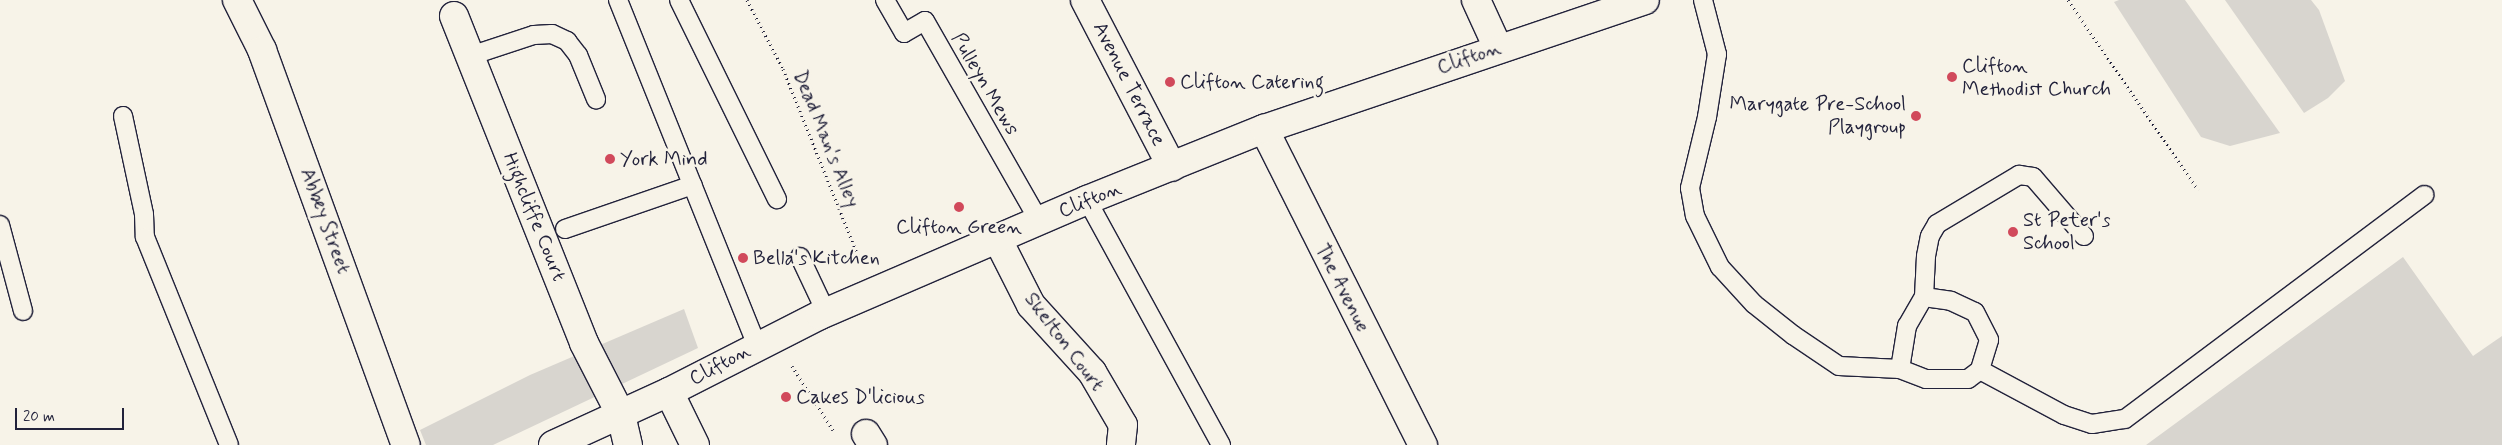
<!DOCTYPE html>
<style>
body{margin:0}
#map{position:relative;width:2502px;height:445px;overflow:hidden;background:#f7f3e8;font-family:Mynerve,sans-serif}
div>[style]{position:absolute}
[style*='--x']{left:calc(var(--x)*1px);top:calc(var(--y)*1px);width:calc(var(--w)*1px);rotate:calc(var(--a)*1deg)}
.green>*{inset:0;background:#d8d5cf}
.path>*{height:3px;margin-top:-1.5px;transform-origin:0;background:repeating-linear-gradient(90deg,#22223b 0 1px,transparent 0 5px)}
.roads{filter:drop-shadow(1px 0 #22223b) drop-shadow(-1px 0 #22223b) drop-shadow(0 1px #22223b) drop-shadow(0 -1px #22223b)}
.lane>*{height:18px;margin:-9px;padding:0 9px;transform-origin:9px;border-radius:9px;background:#f7f3e8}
.street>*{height:28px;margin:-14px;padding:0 14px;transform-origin:14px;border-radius:14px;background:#f7f3e8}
.primary>*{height:28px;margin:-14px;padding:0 14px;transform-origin:14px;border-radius:14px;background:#f7f3e8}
.dots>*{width:14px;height:14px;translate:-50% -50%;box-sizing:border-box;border:2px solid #f7f3e8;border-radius:50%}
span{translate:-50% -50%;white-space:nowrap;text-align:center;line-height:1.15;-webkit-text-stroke:5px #f7f3e8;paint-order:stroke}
.street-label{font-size:20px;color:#22223b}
.poi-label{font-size:20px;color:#22223b}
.left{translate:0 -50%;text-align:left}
.right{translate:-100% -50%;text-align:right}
.scale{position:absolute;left:15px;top:408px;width:109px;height:22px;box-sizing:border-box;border:2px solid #22223b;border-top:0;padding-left:6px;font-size:15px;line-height:18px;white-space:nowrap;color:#22223b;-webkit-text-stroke:4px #f7f3e8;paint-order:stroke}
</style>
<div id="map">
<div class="green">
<i style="clip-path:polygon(2119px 0,2185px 0,2280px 133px,2230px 146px,2201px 137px,2114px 2px)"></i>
<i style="clip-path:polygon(2225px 0,2311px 0,2319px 10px,2345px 81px,2328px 98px,2304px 113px)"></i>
<i style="clip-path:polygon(2403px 257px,2473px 356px,2502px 336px,2502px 445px,2146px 445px)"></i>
<i style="clip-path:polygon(684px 309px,698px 348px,493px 445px,426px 445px,420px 430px,530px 375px)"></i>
</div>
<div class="path">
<i style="--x:747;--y:0;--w:78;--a:62.4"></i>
<i style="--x:783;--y:69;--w:209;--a:68.1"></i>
<i style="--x:2068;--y:0;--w:230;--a:55.6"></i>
<i style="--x:792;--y:366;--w:76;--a:57.4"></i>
</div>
<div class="roads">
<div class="lane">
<i style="--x:618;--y:0;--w:373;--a:68.1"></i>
<i style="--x:679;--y:0;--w:222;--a:63.8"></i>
<i style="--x:885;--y:0;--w:38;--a:60"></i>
<i style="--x:904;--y:33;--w:24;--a:-30"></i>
<i style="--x:925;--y:21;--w:230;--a:60.3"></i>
<i style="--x:1703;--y:0;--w:56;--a:75.5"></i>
<i style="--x:1717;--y:54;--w:64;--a:99"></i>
<i style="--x:1707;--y:117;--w:73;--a:103.5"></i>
<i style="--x:1690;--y:188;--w:28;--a:80"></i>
<i style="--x:1695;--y:216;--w:57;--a:63.9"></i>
<i style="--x:1720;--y:267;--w:50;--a:47.4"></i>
<i style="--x:1754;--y:304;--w:50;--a:38.5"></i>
<i style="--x:1793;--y:335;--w:55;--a:34"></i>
<i style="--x:1839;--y:366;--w:61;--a:2.8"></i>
<i style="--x:1900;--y:369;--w:28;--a:21"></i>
<i style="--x:1926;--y:379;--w:42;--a:0"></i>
<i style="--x:1968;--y:379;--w:15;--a:-37"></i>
<i style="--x:1980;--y:370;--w:95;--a:28.2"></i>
<i style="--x:2064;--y:415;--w:29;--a:18"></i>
<i style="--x:2092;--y:424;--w:33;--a:-9"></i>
<i style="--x:2125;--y:419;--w:374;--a:-36.8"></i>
<i style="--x:470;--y:56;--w:67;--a:-18.2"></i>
<i style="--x:534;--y:35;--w:18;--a:-3"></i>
<i style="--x:552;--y:34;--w:17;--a:25"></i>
<i style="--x:567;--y:41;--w:18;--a:52"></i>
<i style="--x:578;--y:55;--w:48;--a:67.8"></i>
<i style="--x:123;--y:116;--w:100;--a:77.9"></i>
<i style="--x:144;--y:214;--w:23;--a:88"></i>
<i style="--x:145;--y:237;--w:224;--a:68"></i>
<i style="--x:1087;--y:200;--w:279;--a:61.3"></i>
<i style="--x:0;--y:225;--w:89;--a:75"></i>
<i style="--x:565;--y:229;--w:135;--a:-19"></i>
<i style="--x:800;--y:257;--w:61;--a:64.7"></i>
<i style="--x:1924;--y:297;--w:41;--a:-87.2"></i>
<i style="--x:1926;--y:256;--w:20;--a:-79"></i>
<i style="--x:1930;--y:236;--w:14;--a:-60"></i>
<i style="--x:1937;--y:224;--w:96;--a:-30.9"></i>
<i style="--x:2019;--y:175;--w:14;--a:8"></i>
<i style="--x:2033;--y:177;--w:78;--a:49.2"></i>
<i style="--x:1900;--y:369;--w:44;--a:-80.8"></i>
<i style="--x:1907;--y:326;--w:34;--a:-60"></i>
<i style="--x:1924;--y:297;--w:27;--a:8"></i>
<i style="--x:1951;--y:301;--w:26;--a:25"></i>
<i style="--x:1975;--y:312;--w:31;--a:63"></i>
<i style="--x:1989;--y:340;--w:31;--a:107"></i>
</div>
<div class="street">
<i style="--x:237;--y:0;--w:56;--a:63.4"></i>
<i style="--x:262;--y:50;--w:420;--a:70"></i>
<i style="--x:1085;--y:0;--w:188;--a:62.5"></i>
<i style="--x:1476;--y:0;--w:53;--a:65.4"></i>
<i style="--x:454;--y:16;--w:352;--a:68.3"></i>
<i style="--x:584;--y:343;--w:81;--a:62.8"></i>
<i style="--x:621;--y:415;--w:31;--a:77"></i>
<i style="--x:1264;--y:129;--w:354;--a:63.3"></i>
<i style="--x:998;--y:240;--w:73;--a:63.1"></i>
<i style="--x:1031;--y:305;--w:91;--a:47.7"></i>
<i style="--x:1092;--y:372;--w:61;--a:59.7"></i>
<i style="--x:1123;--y:425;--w:20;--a:96"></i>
<i style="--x:669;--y:392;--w:59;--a:63.9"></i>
<i style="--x:866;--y:434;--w:13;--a:58"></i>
</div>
<div class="primary">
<i style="--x:553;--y:445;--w:128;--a:-24.6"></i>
<i style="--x:669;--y:392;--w:169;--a:-27"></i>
<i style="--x:820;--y:315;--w:291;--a:-23.3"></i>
<i style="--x:1087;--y:200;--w:191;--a:-21.9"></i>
<i style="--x:1264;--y:129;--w:402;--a:-18.7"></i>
</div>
</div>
<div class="dots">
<i style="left:1952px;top:77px;background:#d1495b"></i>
<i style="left:1170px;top:82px;background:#d1495b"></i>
<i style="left:1916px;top:116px;background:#d1495b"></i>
<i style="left:610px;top:159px;background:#d1495b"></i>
<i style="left:959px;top:207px;background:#d1495b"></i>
<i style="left:2013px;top:232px;background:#d1495b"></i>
<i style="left:743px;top:258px;background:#d1495b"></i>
<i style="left:786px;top:397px;background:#d1495b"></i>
</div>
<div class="street-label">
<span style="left:1469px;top:58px;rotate:-19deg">Clifton</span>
<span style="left:985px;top:84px;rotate:60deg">Pulleyn Mews</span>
<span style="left:1129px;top:84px;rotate:63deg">Avenue Terrace</span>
<span style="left:826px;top:139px;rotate:68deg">Dead Man's Alley</span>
<span style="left:1090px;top:200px;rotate:-22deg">Clifton</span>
<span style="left:534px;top:217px;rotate:68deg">Highcliffe Court</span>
<span style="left:325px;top:221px;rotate:70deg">Abbey Street</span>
<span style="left:1342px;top:288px;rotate:63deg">The Avenue</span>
<span style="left:1064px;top:342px;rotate:53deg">Skelton Court</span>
<span style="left:720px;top:365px;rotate:-28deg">Clifton</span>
</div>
<div class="poi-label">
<span class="left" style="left:1962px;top:78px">Clifton<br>Methodist Church</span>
<span class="left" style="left:1180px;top:82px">Clifton Catering</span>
<span class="right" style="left:1906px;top:116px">Marygate Pre-School<br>Playgroup</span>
<span class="left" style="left:620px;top:159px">York Mind</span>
<span class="left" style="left:2023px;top:232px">St Peter's<br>School</span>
<span style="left:959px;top:227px">Clifton Green</span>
<span class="left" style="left:753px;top:258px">Bella's Kitchen</span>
<span class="left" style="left:796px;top:397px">Cakes D'licious</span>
</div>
<div class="scale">20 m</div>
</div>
